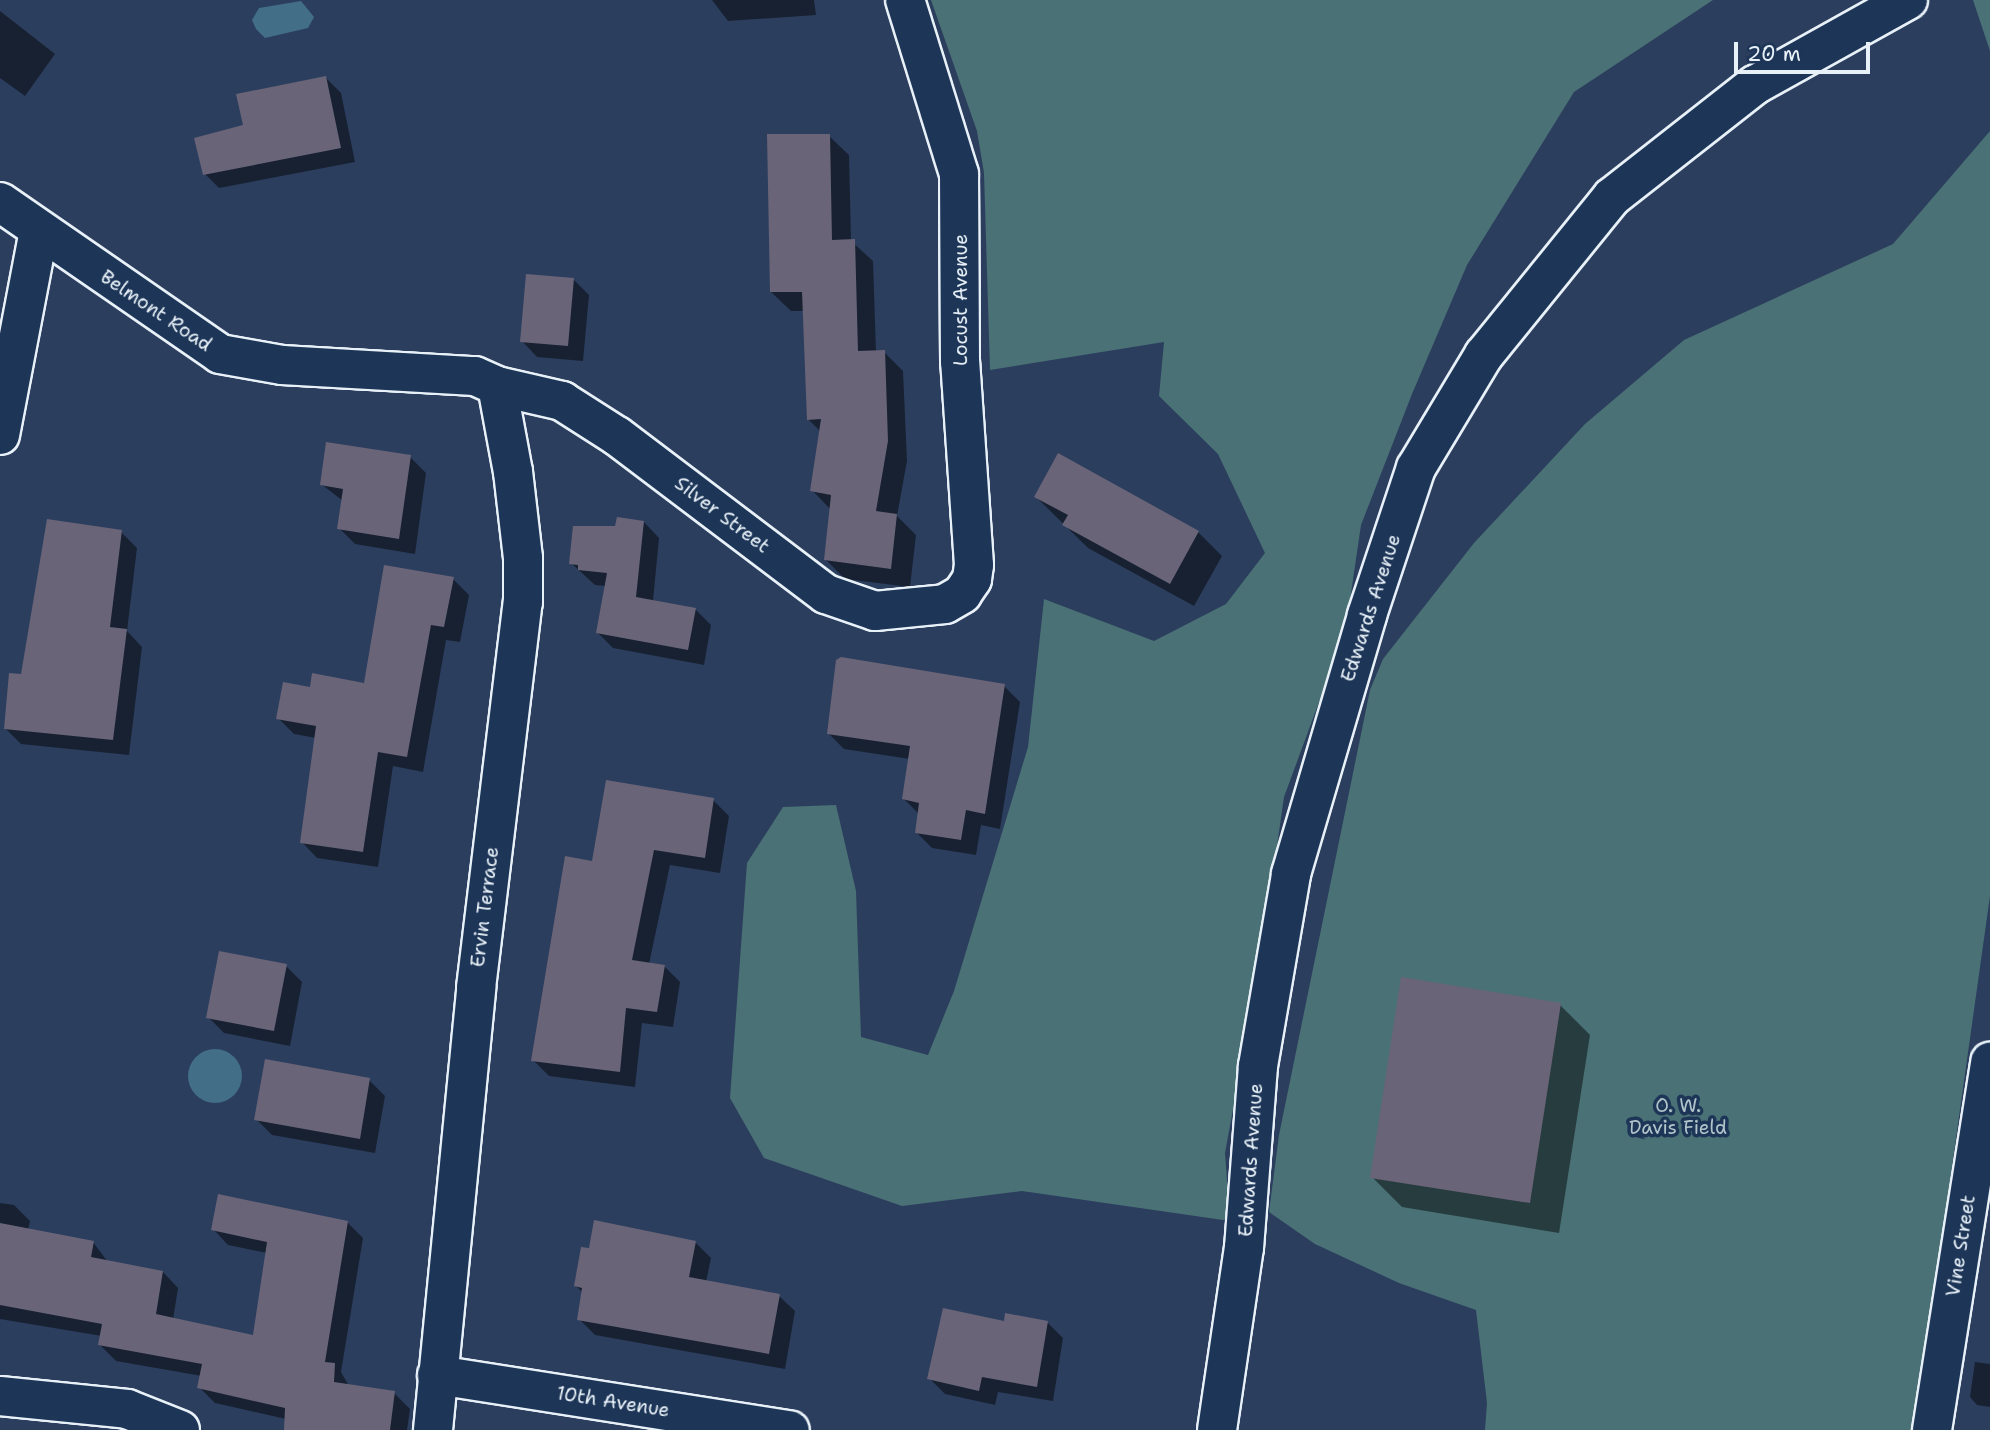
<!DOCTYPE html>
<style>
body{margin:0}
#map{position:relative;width:1990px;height:1430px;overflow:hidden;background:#2c3e5e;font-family:"Shantell Sans",sans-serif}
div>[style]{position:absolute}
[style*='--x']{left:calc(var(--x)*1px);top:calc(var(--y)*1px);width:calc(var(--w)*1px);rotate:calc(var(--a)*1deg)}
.green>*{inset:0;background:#4a7175}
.water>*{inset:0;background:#426e88}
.round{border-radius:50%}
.shadow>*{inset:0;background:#0007}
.building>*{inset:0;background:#696478}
.roads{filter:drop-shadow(2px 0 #e8f1f8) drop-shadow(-2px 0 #e8f1f8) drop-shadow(0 2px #e8f1f8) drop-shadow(0 -2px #e8f1f8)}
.minor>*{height:38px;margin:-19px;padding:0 19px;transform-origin:19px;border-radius:19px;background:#1d3557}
span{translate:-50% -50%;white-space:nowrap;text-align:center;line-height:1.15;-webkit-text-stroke:7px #1d3557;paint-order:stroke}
.street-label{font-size:19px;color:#e8f1f8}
.park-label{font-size:19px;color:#b1c4ca}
.scale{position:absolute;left:1734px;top:42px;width:136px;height:32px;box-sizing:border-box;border:4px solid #e8f1f8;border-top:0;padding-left:9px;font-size:21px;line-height:24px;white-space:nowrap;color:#e8f1f8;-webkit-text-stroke:5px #1d3557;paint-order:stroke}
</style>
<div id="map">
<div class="green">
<i style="clip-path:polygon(931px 0,1713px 0,1574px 92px,1467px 265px,1412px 394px,1361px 525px,1340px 668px,1319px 702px,1284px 797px,1261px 958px,1225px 1153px,1230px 1221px,1022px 1191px,902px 1206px,764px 1158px,730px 1098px,747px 863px,783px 807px,836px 805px,856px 891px,861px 1037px,928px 1055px,954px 991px,1028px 747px,1044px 599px,1154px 641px,1226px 604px,1265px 553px,1218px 454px,1159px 396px,1164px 342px,990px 370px,984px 173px,977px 131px)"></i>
<i style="clip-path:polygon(1973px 0,1990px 0,1990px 51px)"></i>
<i style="clip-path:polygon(1990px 131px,1990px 896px,1915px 1430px,1485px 1430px,1487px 1403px,1476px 1310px,1399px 1283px,1315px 1244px,1269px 1212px,1279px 1135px,1370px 690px,1383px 659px,1474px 543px,1585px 424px,1684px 340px,1893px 244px)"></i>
</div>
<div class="water">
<i style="clip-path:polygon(301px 1px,314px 17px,308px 28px,265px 38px,256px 29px,252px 20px,259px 8px)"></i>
<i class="round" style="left:188px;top:1049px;width:54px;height:54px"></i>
</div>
<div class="shadow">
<i style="clip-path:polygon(712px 0,814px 0,816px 15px,728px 21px)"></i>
<i style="clip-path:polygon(0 11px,55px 54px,25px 96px,0 78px)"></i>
<i style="clip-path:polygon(326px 78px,341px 93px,355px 162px,219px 188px,205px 174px,245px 126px)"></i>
<i style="clip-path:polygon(829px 136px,849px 155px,851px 241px,873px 261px,876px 352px,884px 352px,903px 371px,907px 461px,897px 516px,916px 535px,910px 587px,845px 579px,826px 560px,831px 510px,812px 490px,821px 432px,808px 419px,804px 311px,791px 311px,771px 292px)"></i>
<i style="clip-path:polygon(573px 279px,589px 295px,583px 361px,537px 357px,522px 341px)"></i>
<i style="clip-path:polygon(410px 457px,426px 473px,415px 554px,355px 544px,339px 528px,343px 501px,321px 484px)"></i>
<i style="clip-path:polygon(1036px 497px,1198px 532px,1222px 556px,1194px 606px,1088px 548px)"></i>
<i style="clip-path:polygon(644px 522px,659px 538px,653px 601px,695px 609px,711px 625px,704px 665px,613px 648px,598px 633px,606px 586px,595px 585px,571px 563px,617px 528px)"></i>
<i style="clip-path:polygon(121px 532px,137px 548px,127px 631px,142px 647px,129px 755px,21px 744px,5px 728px,22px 676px)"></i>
<i style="clip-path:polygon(453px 579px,469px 595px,460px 642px,446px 640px,423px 772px,393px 766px,378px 867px,317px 858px,302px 842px,316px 738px,294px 734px,278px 718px,312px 689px,365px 685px)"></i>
<i style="clip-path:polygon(1004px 686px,1020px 702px,1000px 829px,981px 825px,976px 855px,932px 848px,916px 832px,919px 814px,904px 799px,910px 759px,844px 749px,828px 733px)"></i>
<i style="clip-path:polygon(713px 800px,729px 816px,720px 873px,670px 865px,649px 964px,664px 966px,680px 982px,673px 1027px,642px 1023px,635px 1087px,549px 1076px,533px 1060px,594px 863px)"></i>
<i style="clip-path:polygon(286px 966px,302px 982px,290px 1046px,224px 1033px,208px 1017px)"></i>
<i style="clip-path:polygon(1560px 1005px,1590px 1035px,1559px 1233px,1402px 1207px,1372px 1177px)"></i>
<i style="clip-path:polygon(369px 1080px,385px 1096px,375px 1153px,272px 1135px,256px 1119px)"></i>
<i style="clip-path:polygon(0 1203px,14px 1205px,30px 1221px,28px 1230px,93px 1242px,108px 1262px,163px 1272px,178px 1288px,173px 1320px,254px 1337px,267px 1253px,228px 1245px,213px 1229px,347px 1222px,363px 1238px,341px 1372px,349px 1386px,394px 1393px,410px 1409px,407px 1430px,286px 1430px,286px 1419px,215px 1403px,199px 1387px,202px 1376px,116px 1361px,100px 1345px,102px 1336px,0 1319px)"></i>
<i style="clip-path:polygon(695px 1242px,711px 1258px,706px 1282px,779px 1296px,795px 1311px,785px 1369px,595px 1335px,579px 1319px,583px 1293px,576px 1286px)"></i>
<i style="clip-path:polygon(1048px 1323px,1063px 1338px,1053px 1401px,998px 1392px,995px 1405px,945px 1394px,929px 1378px,1005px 1324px)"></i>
<i style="clip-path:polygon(1975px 1362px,1990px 1364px,1990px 1407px,1977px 1405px,1970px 1397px)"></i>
</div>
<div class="building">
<i style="clip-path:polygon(326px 76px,341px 148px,203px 175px,194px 138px,243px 125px,236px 94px)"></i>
<i style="clip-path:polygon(767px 134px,830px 134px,832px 240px,855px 239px,858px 351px,885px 350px,888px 441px,876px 511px,897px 514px,891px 569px,824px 560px,831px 495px,810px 491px,821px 419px,807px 420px,802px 292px,770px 292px)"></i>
<i style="clip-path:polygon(526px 274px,574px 278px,568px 346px,520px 342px)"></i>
<i style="clip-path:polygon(326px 442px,411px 455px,399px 539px,337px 529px,343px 489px,320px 485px)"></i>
<i style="clip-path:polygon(1058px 453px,1199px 531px,1170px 584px,1062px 525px,1068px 515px,1034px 497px)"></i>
<i style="clip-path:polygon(617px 517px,644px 521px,636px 597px,696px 608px,688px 650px,596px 633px,607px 573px,578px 570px,578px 565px,569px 564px,573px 526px,615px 526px)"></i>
<i style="clip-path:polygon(47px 519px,122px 530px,110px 627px,127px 629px,113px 740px,4px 729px,9px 673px,21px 674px)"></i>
<i style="clip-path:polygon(384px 565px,454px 577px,444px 627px,431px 625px,407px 757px,378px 752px,363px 852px,300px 843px,316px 726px,276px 719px,283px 682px,310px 687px,312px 673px,364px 683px)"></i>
<i style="clip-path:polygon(841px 657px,1005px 684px,985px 814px,966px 810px,961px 840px,915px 833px,919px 803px,902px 799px,910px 746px,827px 734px,836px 660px)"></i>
<i style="clip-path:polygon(606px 780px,714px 798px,705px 858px,654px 850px,632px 960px,665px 965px,657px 1012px,626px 1008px,620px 1072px,531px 1061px,565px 856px,592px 861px)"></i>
<i style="clip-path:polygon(219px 951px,287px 964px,274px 1031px,206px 1018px)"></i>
<i style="clip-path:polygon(1401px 977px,1561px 1003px,1530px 1203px,1370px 1178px)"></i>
<i style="clip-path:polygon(265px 1059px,370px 1078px,360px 1139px,254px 1120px)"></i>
<i style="clip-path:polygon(218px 1194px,348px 1221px,325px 1362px,335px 1363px,334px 1382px,395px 1391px,390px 1430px,284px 1430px,285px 1408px,197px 1388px,202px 1364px,98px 1345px,102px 1324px,0 1305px,0 1223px,94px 1241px,91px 1257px,163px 1271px,156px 1314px,253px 1335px,267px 1242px,211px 1230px)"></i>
<i style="clip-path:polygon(594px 1220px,696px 1241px,689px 1277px,780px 1294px,769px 1354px,577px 1320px,582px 1288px,574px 1286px,581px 1247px,589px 1248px)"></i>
<i style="clip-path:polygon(943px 1308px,1004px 1321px,1005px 1313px,1048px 1321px,1037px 1387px,982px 1377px,979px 1391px,927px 1379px)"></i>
</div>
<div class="roads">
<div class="minor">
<i style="--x:0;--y:202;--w:267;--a:34.6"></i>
<i style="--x:220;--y:354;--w:63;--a:10.1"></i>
<i style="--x:282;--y:365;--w:193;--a:3.3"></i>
<i style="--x:475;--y:376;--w:24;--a:24"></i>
<i style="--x:497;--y:386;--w:67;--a:13"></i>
<i style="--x:562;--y:401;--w:65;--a:32.5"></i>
<i style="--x:617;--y:436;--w:262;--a:37.1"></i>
<i style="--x:826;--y:594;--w:52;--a:19.1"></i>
<i style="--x:875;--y:611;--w:70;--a:-5.7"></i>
<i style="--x:945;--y:604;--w:20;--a:-30"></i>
<i style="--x:962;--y:594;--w:18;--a:-56"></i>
<i style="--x:972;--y:579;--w:14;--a:-82"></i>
<i style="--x:974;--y:565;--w:203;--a:-93.9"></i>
<i style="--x:960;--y:362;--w:188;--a:-90.3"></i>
<i style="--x:959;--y:174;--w:182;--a:-107.2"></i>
<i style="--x:0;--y:435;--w:208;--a:-79.2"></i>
<i style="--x:437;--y:1375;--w:357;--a:8.9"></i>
<i style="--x:0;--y:1396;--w:128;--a:5.8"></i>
<i style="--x:127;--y:1409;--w:57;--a:21.6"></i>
<i style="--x:433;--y:1430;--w:444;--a:-84.4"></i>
<i style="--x:476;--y:988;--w:389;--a:-83.1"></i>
<i style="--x:523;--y:602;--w:44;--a:-90"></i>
<i style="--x:523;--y:558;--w:87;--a:-96.6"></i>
<i style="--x:513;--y:472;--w:87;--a:-100.5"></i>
<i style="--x:1217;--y:1430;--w:184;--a:-81.6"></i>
<i style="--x:1244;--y:1248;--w:183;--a:-85.6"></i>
<i style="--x:1258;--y:1066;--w:195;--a:-80.2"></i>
<i style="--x:1291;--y:874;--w:270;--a:-73.6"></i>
<i style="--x:1367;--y:615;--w:155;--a:-71.6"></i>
<i style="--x:1416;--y:468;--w:132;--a:-59"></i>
<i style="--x:1484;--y:355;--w:203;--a:-51"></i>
<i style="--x:1612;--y:197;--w:182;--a:-38.1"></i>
<i style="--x:1755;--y:85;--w:175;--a:-29.1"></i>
<i style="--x:1932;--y:1430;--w:373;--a:-81"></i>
</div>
</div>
<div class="street-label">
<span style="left:961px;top:300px;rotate:-90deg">Locust Avenue</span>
<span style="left:156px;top:311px;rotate:34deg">Belmont Road</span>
<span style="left:722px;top:515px;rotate:37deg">Silver Street</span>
<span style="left:1371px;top:608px;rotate:-72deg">Edwards Avenue</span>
<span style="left:485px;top:907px;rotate:-83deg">Ervin Terrace</span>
<span style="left:1251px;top:1160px;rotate:-86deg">Edwards Avenue</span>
<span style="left:1961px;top:1246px;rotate:-81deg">Vine Street</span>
<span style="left:613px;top:1402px;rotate:9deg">10th Avenue</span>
</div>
<div class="park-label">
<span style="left:1678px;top:1117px">O. W.<br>Davis Field</span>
</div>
<div class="scale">20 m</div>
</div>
